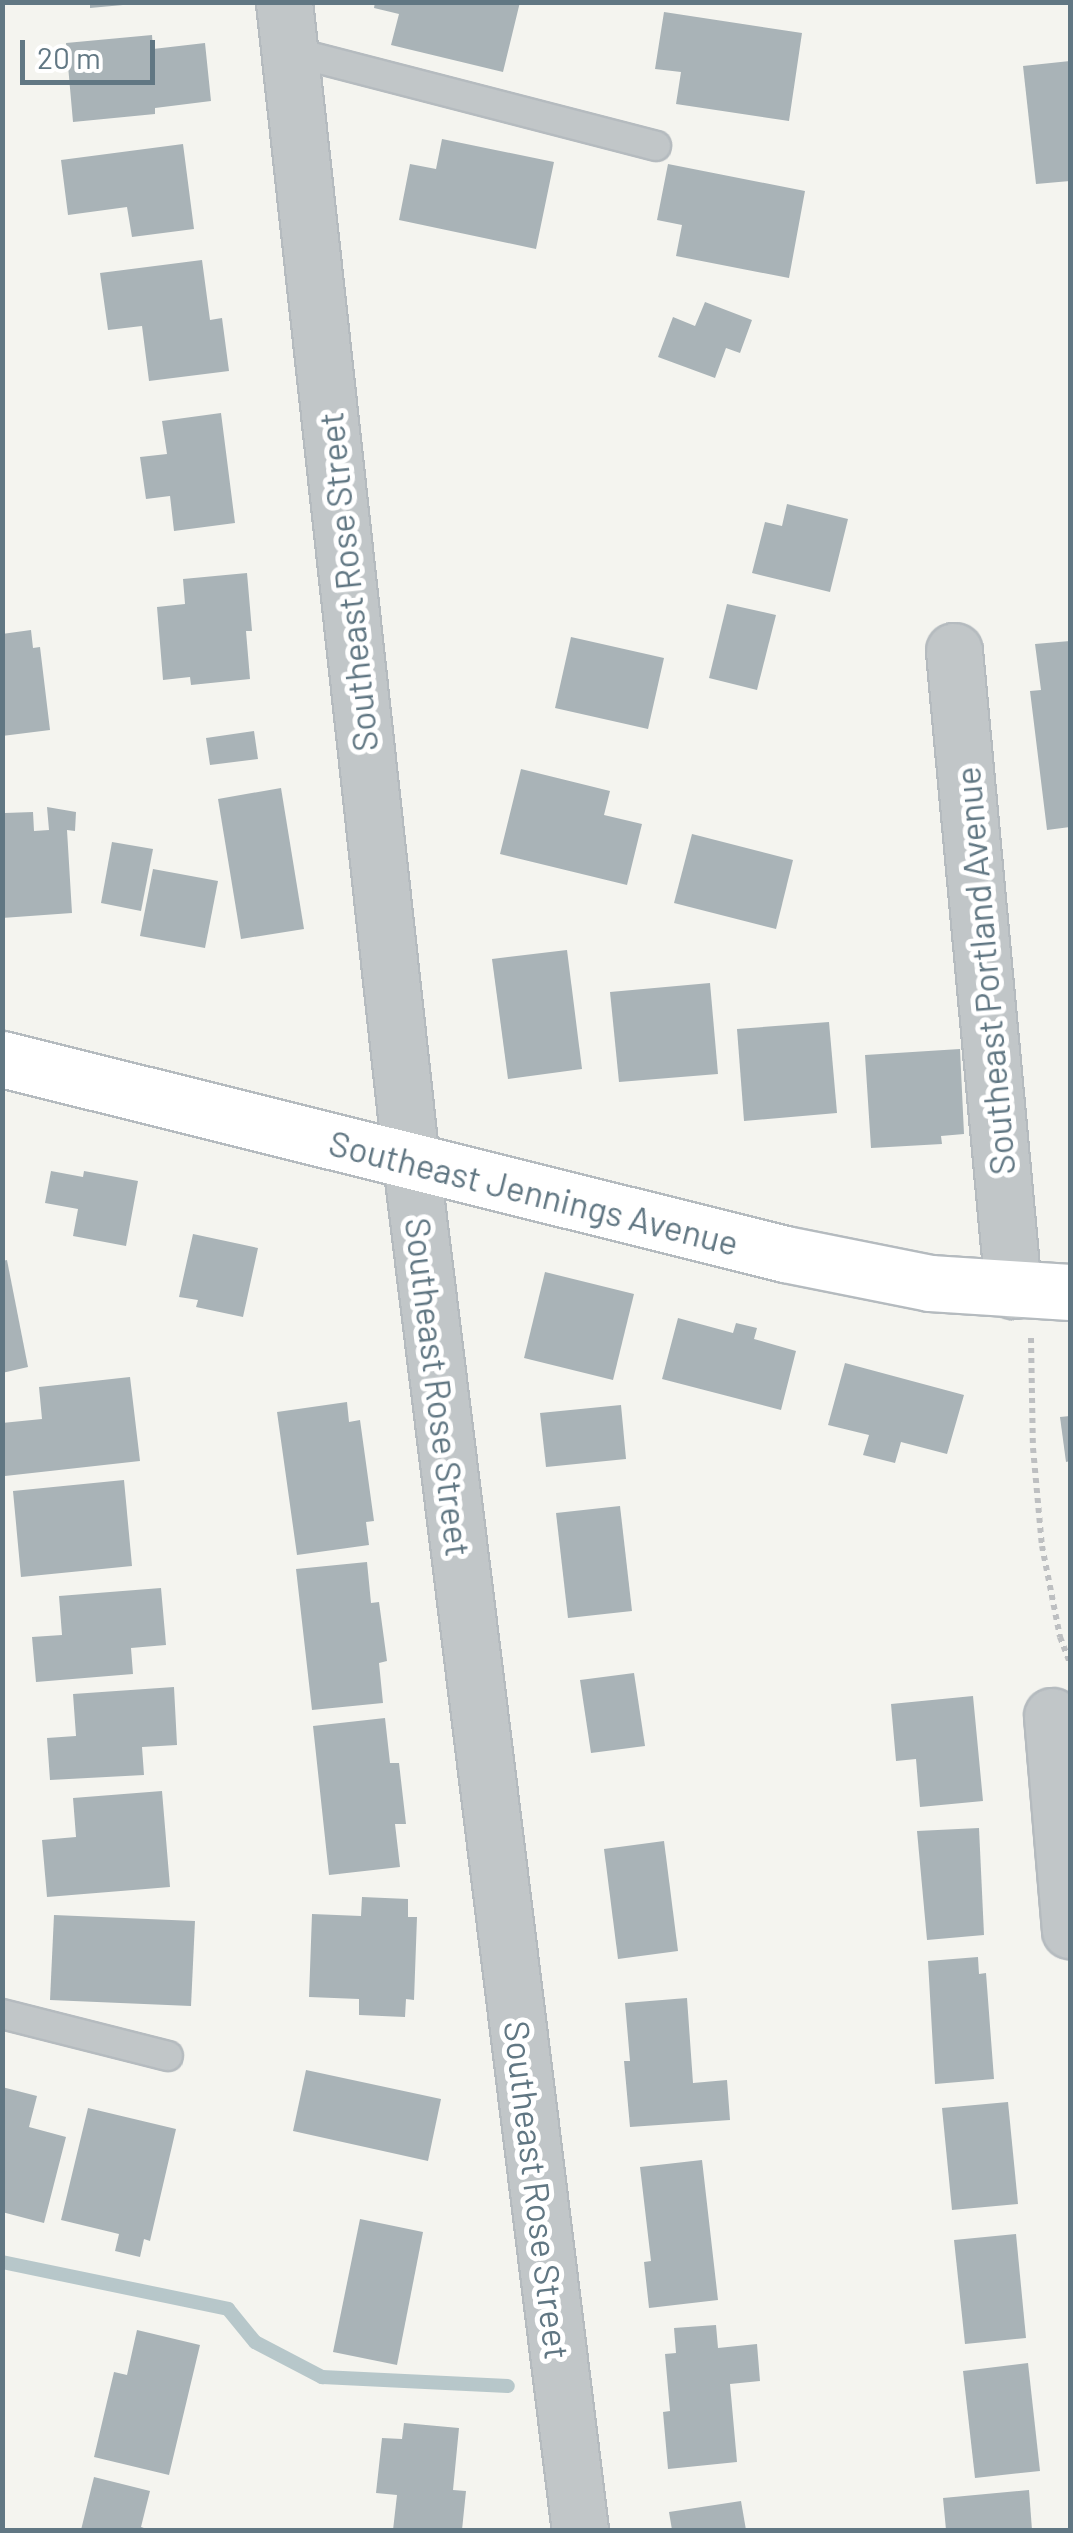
<!DOCTYPE html>
<style>
body{margin:0}
#map{position:relative;width:1073px;height:2533px;overflow:hidden;background:#f4f4ef;font-family:Barlow,sans-serif}
div>[style]{position:absolute}
[style*='--x']{left:calc(var(--x)*1px);top:calc(var(--y)*1px);width:calc(var(--w)*1px);rotate:calc(var(--a)*1deg)}
.stream>*{height:14px;margin:-7px;padding:0 7px;transform-origin:7px;border-radius:7px;background:#b7c7ca}
.building>*{inset:0;background:#a9b3b7}
.path>*{height:6px;margin-top:-3px;transform-origin:0;background:repeating-linear-gradient(90deg,#bdbfc1 0 5px,transparent 0 10px)}
.roads{filter:drop-shadow(2px 0 #b5bbbf) drop-shadow(-2px 0 #b5bbbf) drop-shadow(0 2px #b5bbbf) drop-shadow(0 -2px #b5bbbf)}
.lane>*{height:28px;margin:-14px;padding:0 14px;transform-origin:14px;border-radius:14px;background:#c1c6c8}
.street>*{height:55px;margin:-27.5px;padding:0 27.5px;transform-origin:27.5px;border-radius:27.5px;background:#c1c6c8}
.secondary>*{height:55px;margin:-27.5px;padding:0 27.5px;transform-origin:27.5px;border-radius:27.5px;background:#fff}
span{translate:-50% -50%;white-space:nowrap;text-align:center;line-height:1.15;-webkit-text-stroke:10px #fff;paint-order:stroke}
.street-label{font-size:35px;color:#617783}
.frame{position:absolute;inset:0;border:5px solid #617783;pointer-events:none}
.scale{position:absolute;left:20px;top:40px;width:135px;height:45px;box-sizing:border-box;border:5px solid #617783;border-top:0;padding-left:12px;font-size:30px;line-height:35px;white-space:nowrap;color:#617783;-webkit-text-stroke:8px #fff;paint-order:stroke}
</style>
<div id="map">
<div class="stream">
<i style="--x:2;--y:2262;--w:231;--a:11.7"></i>
<i style="--x:228;--y:2309;--w:43;--a:50.7"></i>
<i style="--x:255;--y:2342;--w:76;--a:27.6"></i>
<i style="--x:322;--y:2377;--w:186;--a:2.8"></i>
</div>
<div class="building">
<i style="clip-path:polygon(90px 2px,123px 2px,123px 5px,90px 8px)"></i>
<i style="clip-path:polygon(375px 2px,520px 2px,503px 72px,391px 45px,399px 14px,374px 8px)"></i>
<i style="clip-path:polygon(664px 12px,802px 33px,789px 121px,676px 104px,681px 72px,655px 69px)"></i>
<i style="clip-path:polygon(152px 35px,153px 49px,205px 43px,211px 101px,155px 108px,155px 114px,73px 122px,66px 43px)"></i>
<i style="clip-path:polygon(1070px 61px,1070px 181px,1036px 184px,1023px 66px)"></i>
<i style="clip-path:polygon(442px 139px,554px 162px,536px 249px,399px 220px,410px 164px,436px 169px)"></i>
<i style="clip-path:polygon(183px 144px,194px 229px,132px 237px,127px 207px,68px 215px,61px 160px)"></i>
<i style="clip-path:polygon(668px 164px,805px 191px,789px 278px,676px 256px,682px 225px,657px 220px)"></i>
<i style="clip-path:polygon(202px 260px,210px 320px,222px 318px,229px 371px,149px 381px,142px 326px,108px 330px,100px 273px)"></i>
<i style="clip-path:polygon(705px 302px,752px 320px,740px 353px,726px 348px,715px 378px,658px 357px,673px 317px,695px 326px)"></i>
<i style="clip-path:polygon(221px 413px,235px 523px,174px 531px,170px 496px,146px 499px,140px 457px,167px 454px,162px 421px)"></i>
<i style="clip-path:polygon(787px 504px,848px 519px,830px 592px,752px 573px,765px 522px,782px 526px)"></i>
<i style="clip-path:polygon(247px 573px,252px 631px,246px 631px,250px 679px,191px 685px,190px 677px,163px 680px,157px 607px,185px 604px,183px 579px)"></i>
<i style="clip-path:polygon(727px 604px,776px 615px,757px 690px,709px 678px)"></i>
<i style="clip-path:polygon(31px 630px,33px 648px,40px 647px,50px 730px,2px 736px,2px 634px)"></i>
<i style="clip-path:polygon(571px 637px,664px 658px,648px 729px,555px 708px)"></i>
<i style="clip-path:polygon(1070px 641px,1070px 827px,1047px 830px,1030px 691px,1041px 690px,1035px 644px)"></i>
<i style="clip-path:polygon(254px 731px,258px 759px,210px 765px,206px 738px)"></i>
<i style="clip-path:polygon(521px 769px,610px 791px,604px 815px,642px 824px,627px 885px,500px 854px)"></i>
<i style="clip-path:polygon(281px 788px,304px 929px,241px 939px,218px 799px)"></i>
<i style="clip-path:polygon(47px 807px,76px 812px,75px 831px,67px 830px,72px 913px,2px 918px,2px 820px,5px 813px,33px 812px,34px 831px,49px 830px)"></i>
<i style="clip-path:polygon(692px 834px,793px 860px,776px 929px,674px 903px)"></i>
<i style="clip-path:polygon(112px 842px,153px 849px,141px 911px,101px 903px)"></i>
<i style="clip-path:polygon(153px 869px,218px 881px,205px 948px,140px 936px)"></i>
<i style="clip-path:polygon(567px 950px,582px 1069px,508px 1079px,492px 959px)"></i>
<i style="clip-path:polygon(710px 983px,718px 1074px,619px 1082px,610px 992px)"></i>
<i style="clip-path:polygon(829px 1022px,837px 1113px,744px 1121px,737px 1029px)"></i>
<i style="clip-path:polygon(960px 1049px,964px 1134px,941px 1136px,942px 1144px,871px 1148px,865px 1055px)"></i>
<i style="clip-path:polygon(51px 1171px,83px 1177px,84px 1171px,138px 1181px,126px 1246px,73px 1236px,78px 1209px,45px 1203px)"></i>
<i style="clip-path:polygon(193px 1234px,258px 1248px,243px 1317px,196px 1307px,198px 1300px,179px 1297px)"></i>
<i style="clip-path:polygon(7px 1260px,28px 1367px,2px 1373px,2px 1261px)"></i>
<i style="clip-path:polygon(545px 1272px,634px 1294px,613px 1380px,524px 1358px)"></i>
<i style="clip-path:polygon(678px 1318px,733px 1333px,736px 1323px,757px 1328px,754px 1339px,796px 1351px,781px 1410px,662px 1379px)"></i>
<i style="clip-path:polygon(845px 1363px,964px 1395px,947px 1454px,901px 1442px,895px 1463px,863px 1455px,869px 1435px,828px 1425px)"></i>
<i style="clip-path:polygon(130px 1377px,140px 1461px,5px 1476px,2px 1423px,42px 1419px,39px 1387px)"></i>
<i style="clip-path:polygon(347px 1402px,349px 1422px,360px 1420px,374px 1521px,366px 1522px,369px 1545px,297px 1555px,277px 1412px)"></i>
<i style="clip-path:polygon(621px 1405px,626px 1459px,546px 1467px,540px 1413px)"></i>
<i style="clip-path:polygon(1070px 1416px,1070px 1461px,1066px 1462px,1060px 1417px)"></i>
<i style="clip-path:polygon(124px 1480px,132px 1566px,21px 1577px,13px 1491px)"></i>
<i style="clip-path:polygon(620px 1506px,632px 1611px,568px 1618px,556px 1513px)"></i>
<i style="clip-path:polygon(367px 1562px,371px 1603px,379px 1602px,387px 1661px,379px 1663px,383px 1703px,312px 1710px,296px 1569px)"></i>
<i style="clip-path:polygon(161px 1588px,166px 1645px,131px 1648px,133px 1674px,36px 1682px,32px 1637px,62px 1635px,59px 1596px)"></i>
<i style="clip-path:polygon(634px 1673px,645px 1746px,591px 1753px,580px 1680px)"></i>
<i style="clip-path:polygon(174px 1687px,177px 1745px,142px 1747px,144px 1775px,50px 1780px,47px 1738px,76px 1736px,73px 1694px)"></i>
<i style="clip-path:polygon(973px 1696px,983px 1801px,920px 1807px,916px 1759px,896px 1761px,891px 1704px)"></i>
<i style="clip-path:polygon(385px 1718px,390px 1763px,399px 1763px,406px 1824px,395px 1824px,400px 1867px,329px 1875px,313px 1726px)"></i>
<i style="clip-path:polygon(162px 1791px,170px 1887px,47px 1897px,42px 1840px,76px 1837px,73px 1798px)"></i>
<i style="clip-path:polygon(979px 1828px,984px 1935px,927px 1940px,917px 1831px)"></i>
<i style="clip-path:polygon(664px 1841px,678px 1951px,618px 1959px,604px 1849px)"></i>
<i style="clip-path:polygon(362px 1897px,408px 1899px,408px 1917px,417px 1917px,414px 2000px,406px 1999px,405px 2017px,359px 2015px,359px 1999px,309px 1997px,312px 1914px,361px 1916px)"></i>
<i style="clip-path:polygon(54px 1915px,195px 1921px,191px 2006px,50px 2000px)"></i>
<i style="clip-path:polygon(978px 1957px,979px 1974px,986px 1973px,994px 2079px,935px 2084px,928px 1961px)"></i>
<i style="clip-path:polygon(687px 1998px,693px 2083px,727px 2080px,730px 2120px,630px 2127px,624px 2061px,630px 2061px,625px 2003px)"></i>
<i style="clip-path:polygon(306px 2070px,441px 2099px,428px 2161px,293px 2131px)"></i>
<i style="clip-path:polygon(2px 2087px,37px 2096px,29px 2127px,66px 2137px,44px 2223px,2px 2212px)"></i>
<i style="clip-path:polygon(1008px 2102px,1018px 2204px,952px 2210px,942px 2108px)"></i>
<i style="clip-path:polygon(88px 2108px,176px 2129px,150px 2241px,144px 2239px,140px 2257px,115px 2251px,119px 2234px,61px 2220px)"></i>
<i style="clip-path:polygon(702px 2160px,718px 2300px,649px 2308px,644px 2262px,651px 2261px,640px 2167px)"></i>
<i style="clip-path:polygon(360px 2219px,423px 2232px,397px 2365px,333px 2352px)"></i>
<i style="clip-path:polygon(1016px 2234px,1026px 2338px,965px 2344px,954px 2240px)"></i>
<i style="clip-path:polygon(716px 2325px,718px 2348px,757px 2344px,760px 2381px,730px 2384px,737px 2462px,668px 2469px,663px 2412px,670px 2411px,665px 2354px,676px 2353px,674px 2328px)"></i>
<i style="clip-path:polygon(137px 2330px,200px 2345px,169px 2475px,94px 2457px,114px 2372px,127px 2375px)"></i>
<i style="clip-path:polygon(1028px 2363px,1040px 2471px,975px 2478px,963px 2371px)"></i>
<i style="clip-path:polygon(404px 2423px,459px 2428px,453px 2490px,466px 2491px,462px 2530px,393px 2530px,397px 2495px,376px 2493px,382px 2438px,402px 2439px)"></i>
<i style="clip-path:polygon(94px 2477px,150px 2491px,141px 2527px,150px 2530px,81px 2530px)"></i>
<i style="clip-path:polygon(1029px 2490px,1032px 2530px,946px 2530px,943px 2498px)"></i>
<i style="clip-path:polygon(741px 2501px,746px 2530px,672px 2530px,669px 2512px)"></i>
</div>
<div class="path">
<i style="--x:1031;--y:1338;--w:110;--a:89"></i>
<i style="--x:1033;--y:1448;--w:98;--a:84.8"></i>
<i style="--x:1042;--y:1546;--w:93;--a:78.8"></i>
<i style="--x:1060;--y:1637;--w:28;--a:69"></i>
</div>
<div class="roads">
<div class="lane">
<i style="--x:289;--y:51;--w:379;--a:14.5"></i>
<i style="--x:2;--y:2014;--w:171;--a:14.2"></i>
</div>
<div class="street">
<i style="--x:284;--y:2;--w:1167;--a:83.75"></i>
<i style="--x:411;--y:1162;--w:1378;--a:82.96"></i>
<i style="--x:954;--y:651;--w:642;--a:84.72"></i>
<i style="--x:1052;--y:1716;--w:215;--a:85.2"></i>
</div>
<div class="secondary">
<i style="--x:2;--y:1059;--w:807;--a:13.98"></i>
<i style="--x:785;--y:1254;--w:148;--a:11.3"></i>
<i style="--x:930;--y:1283;--w:140;--a:3.7"></i>
</div>
</div>
<div class="street-label">
<span style="left:347px;top:582px;rotate:-96deg">Southeast Rose Street</span>
<span style="left:984px;top:971px;rotate:-95deg">Southeast Portland Avenue</span>
<span style="left:534px;top:1192px;rotate:14deg">Southeast Jennings Avenue</span>
<span style="left:439px;top:1387px;rotate:83deg">Southeast Rose Street</span>
<span style="left:538px;top:2190px;rotate:83deg">Southeast Rose Street</span>
</div>
<div class="frame"></div>
<div class="scale">20 m</div>
</div>
